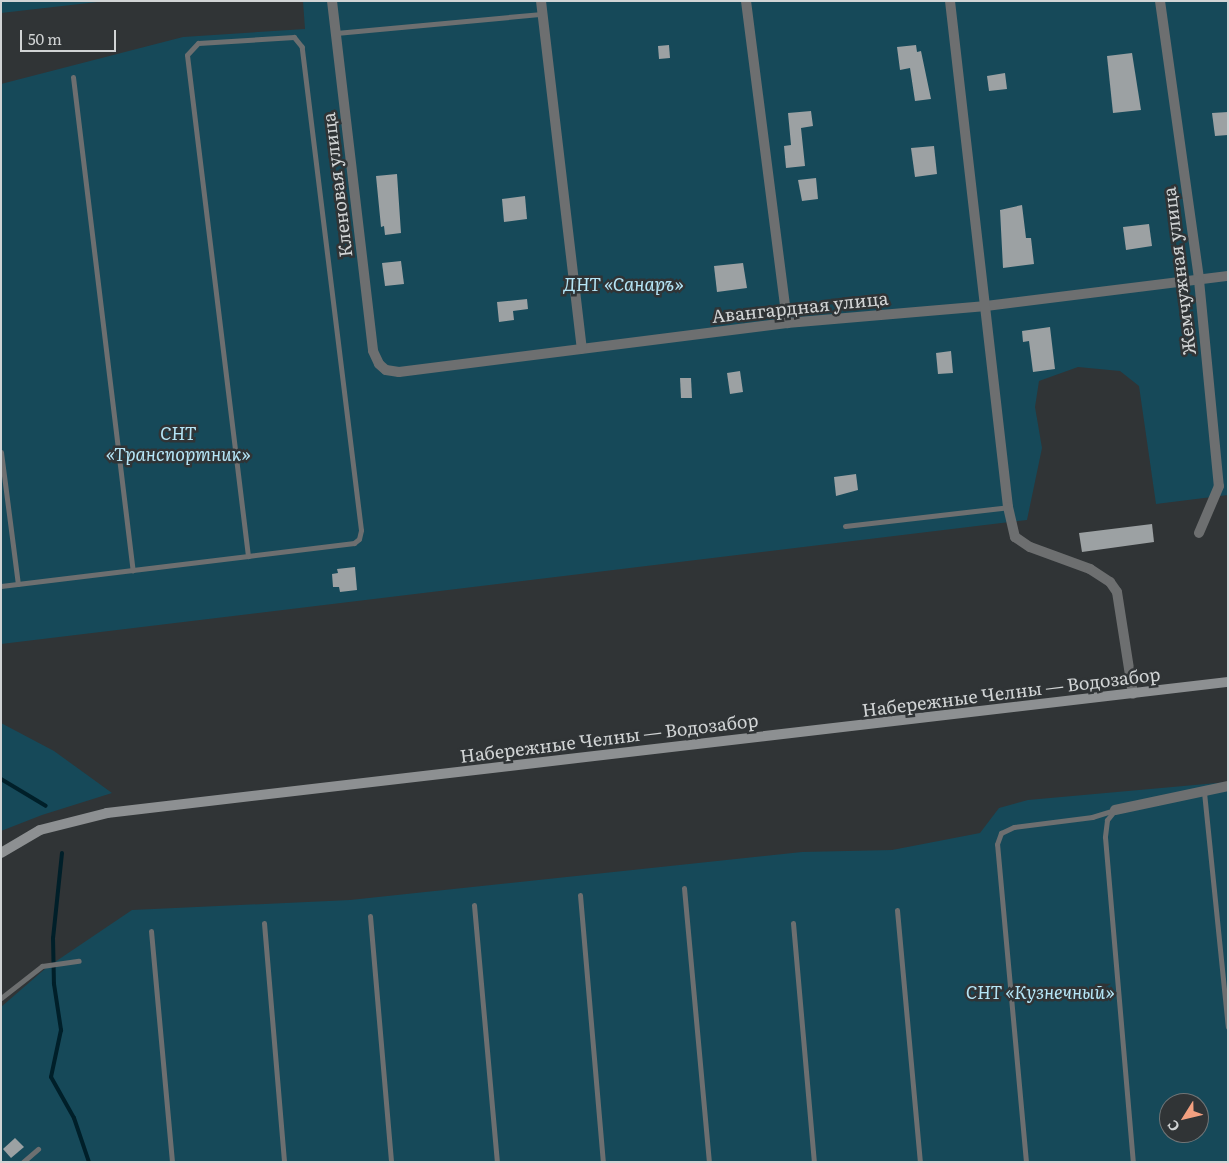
<!DOCTYPE html>
<meta charset="utf-8">
<style>
body{margin:0}
#map{position:relative;width:1229px;height:1163px;overflow:hidden;background:#303436;font-family:Literata,serif}
div>[style]{position:absolute}
[style*='--x']{left:calc(var(--x)*1px);top:calc(var(--y)*1px);width:calc(var(--w)*1px);rotate:calc(var(--a)*1deg)}
.green>*{inset:0;background:#164959}
.stream>*{height:4px;margin:-2px;padding:0 2px;transform-origin:2px;border-radius:2px;background:#001f29}
.building>*{inset:0;background:#9ca1a3}
.service>*{height:5px;margin:-2.5px;padding:0 2.5px;transform-origin:2.5px;border-radius:2.5px;background:#6d6f70}
.minor>*{height:10px;margin:-5px;padding:0 5px;transform-origin:5px;border-radius:5px;background:#6d6f70}
.secondary>*{height:10px;margin:-5px;padding:0 5px;transform-origin:5px;border-radius:5px;background:#8d9092}
span{translate:-50% -50%;white-space:nowrap;text-align:center;line-height:1.15;-webkit-text-stroke:5px #303436;paint-order:stroke}
.street-label{font-size:18px;color:#d1d4d5}
.park-label{font-size:18px;color:#b5e5f6;font-style:italic}
.frame{position:absolute;inset:0;border:2px solid #d1d4d5;pointer-events:none}
.north{position:absolute;left:1159px;top:1093px;width:50px;height:50px;box-sizing:border-box;background:#303436;border:1px solid #707476;border-radius:50%;rotate:234deg;font-size:14px;font-weight:700;line-height:20px;text-align:center;color:#d1d4d5}
.north::after{content:'';display:block;margin:auto;width:18px;height:22px;background:#f2a080;clip-path:polygon(50% 0,100% 100%,50% 72%,0 100%)}
.scale{position:absolute;left:20px;top:30px;width:96px;height:22px;box-sizing:border-box;border:2px solid #d1d4d5;border-top:0;padding-left:6px;font-size:15px;line-height:18px;white-space:nowrap;color:#d1d4d5;-webkit-text-stroke:4px #303436;paint-order:stroke}
</style>
<div id="map">
<div class="green">
<i style="clip-path:polygon(1px 1px,106px 1px,1px 13px)"></i>
<i style="clip-path:polygon(303px 1px,1228px 1px,1228px 495px,1156px 504px,1139px 386px,1120px 371px,1078px 367px,1039px 381px,1035px 407px,1042px 448px,1027px 520px,1px 644px,1px 84px,183px 37px,305px 29px)"></i>
<i style="clip-path:polygon(1px 723px,54px 751px,112px 793px,42px 815px,1px 831px)"></i>
<i style="clip-path:polygon(evenodd,1228px 782px,1228px 1162px,1px 1162px,1px 1007px,46px 968px,132px 910px,350px 900px,802px 852px,892px 850px,980px 833px,999px 808px,1028px 800px,1228px 782px,1169px 1103px,1199px 1103px,1199px 1133px,1169px 1133px,1169px 1103px)"></i>
</div>
<div class="stream">
<i style="--x:1;--y:779;--w:52;--a:31"></i>
<i style="--x:62;--y:853;--w:85;--a:96"></i>
<i style="--x:53;--y:938;--w:46;--a:88.8"></i>
<i style="--x:54;--y:984;--w:47;--a:81.3"></i>
<i style="--x:61;--y:1030;--w:48;--a:102"></i>
<i style="--x:51;--y:1077;--w:47;--a:60.7"></i>
<i style="--x:74;--y:1118;--w:46;--a:71.2"></i>
</div>
<div class="building">
<i style="clip-path:polygon(669px 45px,670px 58px,659px 59px,658px 46px)"></i>
<i style="clip-path:polygon(916px 45px,917px 52px,921px 51px,931px 99px,915px 101px,910px 68px,900px 70px,897px 47px)"></i>
<i style="clip-path:polygon(1132px 53px,1141px 110px,1113px 113px,1107px 56px)"></i>
<i style="clip-path:polygon(1005px 73px,1007px 89px,989px 91px,987px 76px)"></i>
<i style="clip-path:polygon(811px 111px,813px 126px,801px 128px,805px 166px,786px 168px,784px 146px,791px 145px,788px 113px)"></i>
<i style="clip-path:polygon(1228px 112px,1228px 135px,1215px 136px,1212px 113px)"></i>
<i style="clip-path:polygon(934px 146px,937px 174px,915px 177px,911px 148px)"></i>
<i style="clip-path:polygon(397px 174px,401px 233px,385px 235px,384px 226px,381px 227px,376px 176px)"></i>
<i style="clip-path:polygon(816px 178px,818px 199px,802px 201px,798px 180px)"></i>
<i style="clip-path:polygon(525px 196px,527px 219px,504px 222px,502px 199px)"></i>
<i style="clip-path:polygon(1022px 205px,1026px 238px,1031px 238px,1034px 264px,1003px 268px,1000px 210px)"></i>
<i style="clip-path:polygon(1149px 224px,1152px 246px,1126px 250px,1123px 227px)"></i>
<i style="clip-path:polygon(401px 261px,404px 284px,385px 286px,382px 263px)"></i>
<i style="clip-path:polygon(743px 263px,747px 288px,717px 292px,714px 266px)"></i>
<i style="clip-path:polygon(527px 299px,528px 309px,513px 311px,514px 320px,499px 322px,497px 302px)"></i>
<i style="clip-path:polygon(1050px 327px,1055px 369px,1033px 372px,1029px 341px,1023px 342px,1022px 331px)"></i>
<i style="clip-path:polygon(951px 351px,953px 373px,938px 374px,936px 353px)"></i>
<i style="clip-path:polygon(740px 371px,743px 392px,730px 394px,727px 373px)"></i>
<i style="clip-path:polygon(680px 378px,691px 378px,692px 398px,681px 398px)"></i>
<i style="clip-path:polygon(856px 474px,858px 490px,836px 496px,834px 477px)"></i>
<i style="clip-path:polygon(1152px 524px,1154px 542px,1082px 552px,1079px 533px)"></i>
<i style="clip-path:polygon(355px 567px,357px 590px,340px 592px,339px 587px,333px 587px,332px 574px,338px 573px,337px 569px)"></i>
<i style="clip-path:polygon(15px 1138px,24px 1147px,11px 1158px,3px 1149px)"></i>
</div>
<div class="service">
<i style="--x:336;--y:33;--w:207;--a:-5.3"></i>
<i style="--x:73;--y:77;--w:497;--a:83.1"></i>
<i style="--x:1;--y:452;--w:133;--a:82.7"></i>
<i style="--x:845;--y:526;--w:164;--a:-6.6"></i>
<i style="--x:1;--y:586;--w:249;--a:-6.9"></i>
<i style="--x:248;--y:556;--w:107;--a:-7"></i>
<i style="--x:354;--y:543;--w:6;--a:-39"></i>
<i style="--x:359;--y:539;--w:9;--a:-77"></i>
<i style="--x:361;--y:530;--w:487;--a:-97"></i>
<i style="--x:302;--y:47;--w:13;--a:-129"></i>
<i style="--x:294;--y:37;--w:96;--a:176.4"></i>
<i style="--x:198;--y:43;--w:16;--a:133"></i>
<i style="--x:187;--y:55;--w:505;--a:83.06"></i>
<i style="--x:1204;--y:792;--w:236;--a:84.2"></i>
<i style="--x:1115;--y:810;--w:13;--a:129"></i>
<i style="--x:1107;--y:820;--w:17;--a:97"></i>
<i style="--x:1105;--y:837;--w:326;--a:85.1"></i>
<i style="--x:684;--y:888;--w:275;--a:84.8"></i>
<i style="--x:580;--y:895;--w:268;--a:85.1"></i>
<i style="--x:474;--y:905;--w:258;--a:84.9"></i>
<i style="--x:897;--y:910;--w:253;--a:84.8"></i>
<i style="--x:370;--y:916;--w:247;--a:85.1"></i>
<i style="--x:264;--y:923;--w:240;--a:85.2"></i>
<i style="--x:793;--y:923;--w:240;--a:85"></i>
<i style="--x:151;--y:931;--w:232;--a:84.8"></i>
<i style="--x:1;--y:998;--w:52;--a:-38"></i>
<i style="--x:42;--y:966;--w:37;--a:-8"></i>
<i style="--x:23;--y:1162;--w:20;--a:-41"></i>
<i style="--x:1026;--y:1162;--w:319;--a:-95.2"></i>
<i style="--x:997;--y:844;--w:12;--a:-70"></i>
<i style="--x:1001;--y:833;--w:14;--a:-25"></i>
<i style="--x:1014;--y:827;--w:79;--a:-7.3"></i>
<i style="--x:1092;--y:817;--w:24;--a:-17"></i>
</div>
<div class="minor">
<i style="--x:332;--y:1;--w:352;--a:83.3"></i>
<i style="--x:373;--y:351;--w:14;--a:65"></i>
<i style="--x:379;--y:364;--w:9;--a:41"></i>
<i style="--x:386;--y:370;--w:13;--a:9"></i>
<i style="--x:399;--y:372;--w:391;--a:-7.2"></i>
<i style="--x:787;--y:323;--w:200;--a:-4.9"></i>
<i style="--x:986;--y:306;--w:244;--a:-7.1"></i>
<i style="--x:541;--y:1;--w:350;--a:83.3"></i>
<i style="--x:746;--y:1;--w:325;--a:82.7"></i>
<i style="--x:950;--y:1;--w:509;--a:83.46"></i>
<i style="--x:1008;--y:507;--w:31;--a:77"></i>
<i style="--x:1015;--y:537;--w:18;--a:34"></i>
<i style="--x:1030;--y:547;--w:64;--a:20.1"></i>
<i style="--x:1090;--y:569;--w:24;--a:33"></i>
<i style="--x:1110;--y:582;--w:12;--a:55"></i>
<i style="--x:1117;--y:592;--w:103;--a:81.1"></i>
<i style="--x:1160;--y:1;--w:282;--a:82"></i>
<i style="--x:1199;--y:280;--w:207;--a:84.5"></i>
<i style="--x:1219;--y:486;--w:51;--a:113.1"></i>
<i style="--x:1115;--y:810;--w:116;--a:-12"></i>
</div>
<div class="secondary">
<i style="--x:1;--y:853;--w:45;--a:-30.5"></i>
<i style="--x:40;--y:830;--w:69;--a:-14.2"></i>
<i style="--x:107;--y:813;--w:1129;--a:-6.67"></i>
</div>
<div class="street-label">
<span style="left:337px;top:185px;rotate:-97deg">Кленовая улица</span>
<span style="left:1179px;top:271px;rotate:-97deg">Жемчужная улица</span>
<span style="left:800px;top:307px;rotate:-6deg">Авангардная улица</span>
<span style="left:1011px;top:692px;rotate:-7deg">Набережные Челны — Водозабор</span>
<span style="left:609px;top:738px;rotate:-7deg">Набережные Челны — Водозабор</span>
</div>
<div class="park-label">
<span style="left:623px;top:284px">ДНТ «Санаръ»</span>
<span style="left:178px;top:444px">СНТ<br>«Транспортник»</span>
<span style="left:1040px;top:992px">СНТ «Кузнечный»</span>
</div>
<div class="frame"></div>
<div class="north">С</div>
<div class="scale">50 m</div>
</div>
